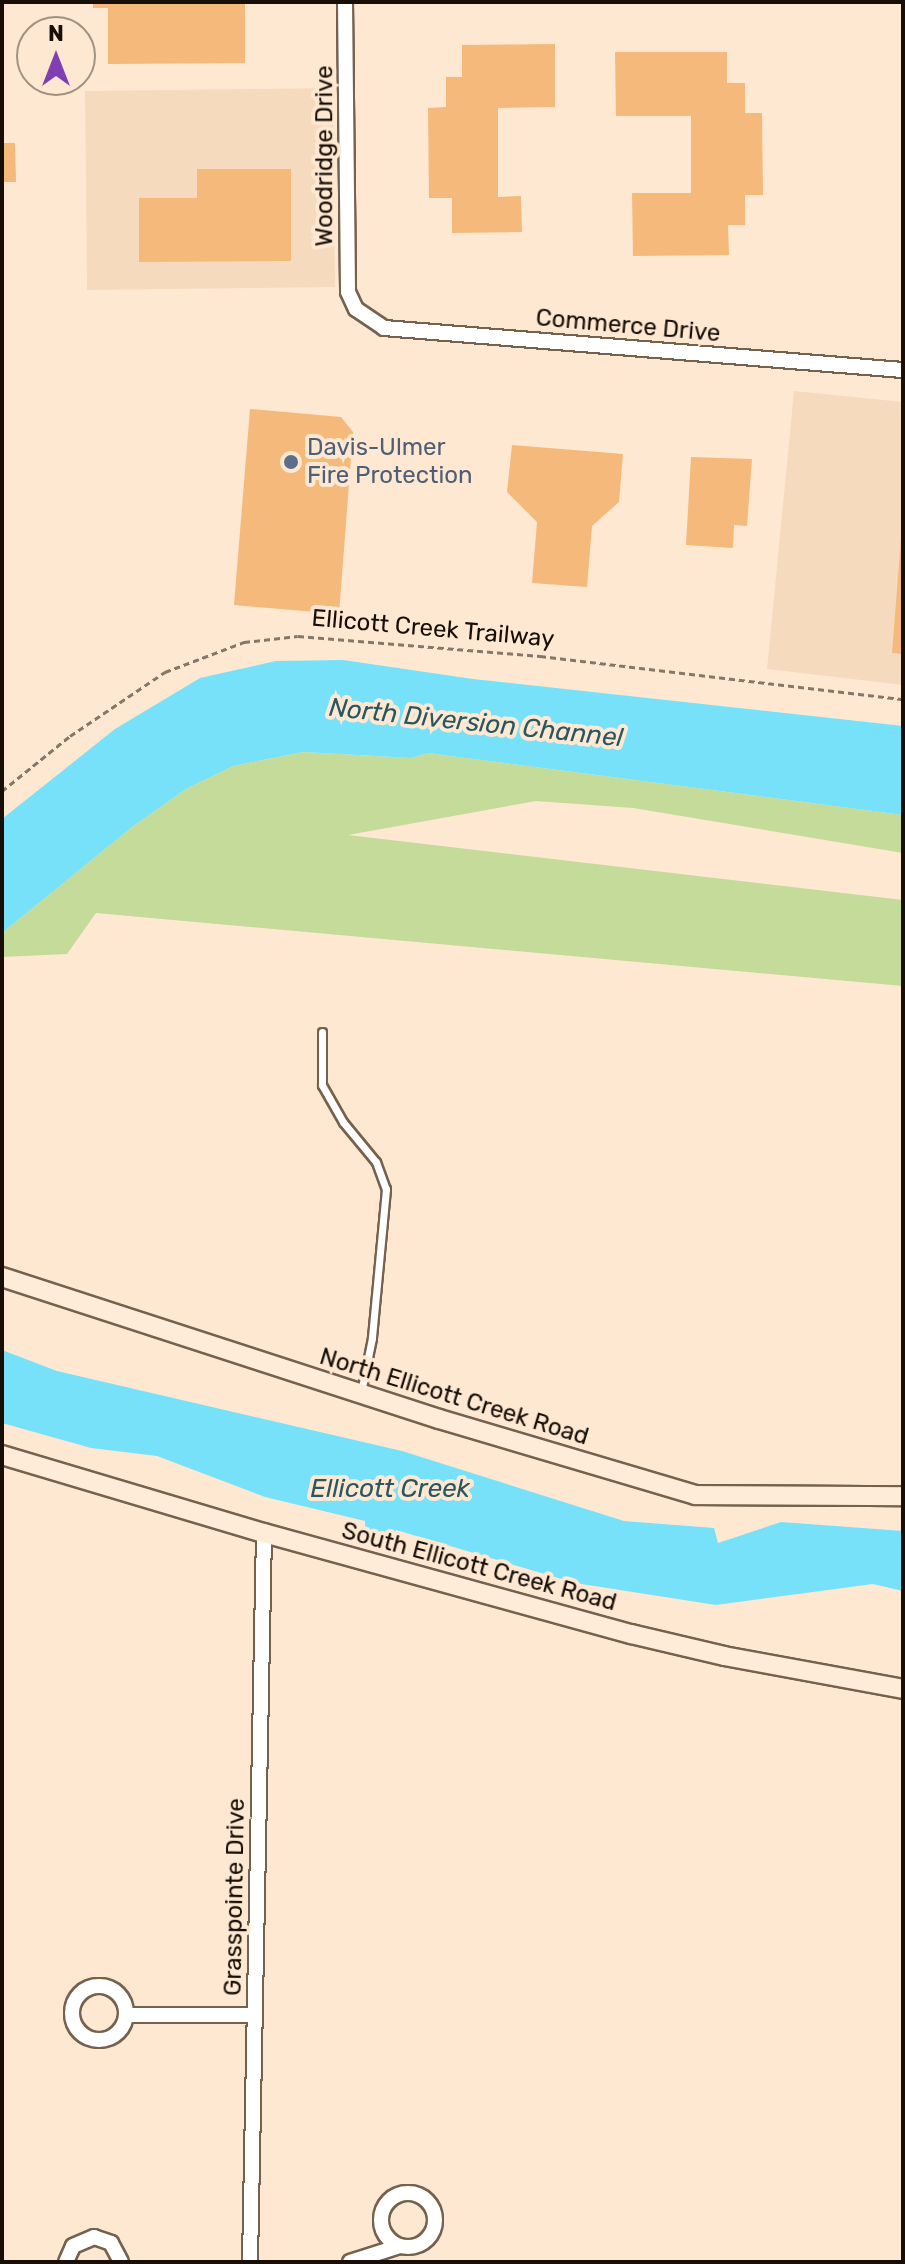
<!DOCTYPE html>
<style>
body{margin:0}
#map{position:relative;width:905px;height:2264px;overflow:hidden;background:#fee8d2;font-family:Rubik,sans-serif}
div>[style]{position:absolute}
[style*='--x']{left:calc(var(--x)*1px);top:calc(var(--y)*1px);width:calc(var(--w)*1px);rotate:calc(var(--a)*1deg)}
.built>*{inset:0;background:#f6dabe}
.green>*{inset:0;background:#c4db9a}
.water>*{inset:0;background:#76e1f9}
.building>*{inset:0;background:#f4b97b}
.path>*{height:3px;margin-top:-1.5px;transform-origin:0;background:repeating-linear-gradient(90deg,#867869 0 6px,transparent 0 10px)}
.roads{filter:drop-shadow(2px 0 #74614e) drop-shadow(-2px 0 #74614e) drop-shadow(0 2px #74614e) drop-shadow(0 -2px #74614e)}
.lane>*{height:7px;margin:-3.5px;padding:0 3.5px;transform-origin:3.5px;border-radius:3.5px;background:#fff}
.street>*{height:14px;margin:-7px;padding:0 7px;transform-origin:7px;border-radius:7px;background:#fff}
.street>.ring{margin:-7px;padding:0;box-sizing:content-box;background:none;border:14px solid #fff;border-radius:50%}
.secondary>*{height:18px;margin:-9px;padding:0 9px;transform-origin:9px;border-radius:9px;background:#feecd8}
.dots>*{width:22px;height:22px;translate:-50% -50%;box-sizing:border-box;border:4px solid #fee8d2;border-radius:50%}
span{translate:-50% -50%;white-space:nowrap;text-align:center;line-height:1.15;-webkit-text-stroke:8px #fee8d2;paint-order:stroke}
.street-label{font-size:24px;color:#160e07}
.service-label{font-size:24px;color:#4e5e75}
.left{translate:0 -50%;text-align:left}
.water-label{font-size:26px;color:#285761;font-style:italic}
.frame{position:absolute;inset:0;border:4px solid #160e07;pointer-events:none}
.north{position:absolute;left:16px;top:16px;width:80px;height:80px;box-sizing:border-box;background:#fee8d2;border:2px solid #a19181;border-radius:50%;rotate:0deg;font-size:22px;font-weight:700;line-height:32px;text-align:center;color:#160e07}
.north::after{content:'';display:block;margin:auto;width:28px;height:36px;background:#7f3eb3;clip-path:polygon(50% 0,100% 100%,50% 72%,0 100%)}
</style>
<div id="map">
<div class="built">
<i style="clip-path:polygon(333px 88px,335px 287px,87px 290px,85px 91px)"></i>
<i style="clip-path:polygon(794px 391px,903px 402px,903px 685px,767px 669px)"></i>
</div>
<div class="green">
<i style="clip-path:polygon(303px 752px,411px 758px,428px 753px,903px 815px,903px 853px,633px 808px,536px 801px,348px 835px,903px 900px,903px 986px,96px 913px,67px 954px,2px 957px,2px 933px,132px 827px,186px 789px,233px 766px)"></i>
</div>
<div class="water">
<i style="clip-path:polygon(343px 660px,473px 679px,903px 726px,903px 815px,428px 753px,411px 758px,303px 752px,233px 766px,186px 789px,132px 827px,2px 933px,2px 819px,115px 729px,200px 678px,276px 661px)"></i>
<i style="clip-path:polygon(2px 1350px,57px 1371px,402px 1451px,624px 1521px,714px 1528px,718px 1543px,781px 1522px,903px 1531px,903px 1591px,873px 1584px,716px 1605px,575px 1583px,396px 1530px,390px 1548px,366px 1543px,365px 1521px,265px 1497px,157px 1456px,91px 1448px,2px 1423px)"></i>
</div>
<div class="building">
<i style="clip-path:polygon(93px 2px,245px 2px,245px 63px,108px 64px,108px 8px,93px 8px)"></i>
<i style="clip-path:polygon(555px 44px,555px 107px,498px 108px,498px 197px,521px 196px,522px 232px,452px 233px,452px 198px,429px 198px,428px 108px,446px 107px,446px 77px,462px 77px,462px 45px)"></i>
<i style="clip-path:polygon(615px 52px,727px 52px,727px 83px,745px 83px,745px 113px,762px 113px,763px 195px,745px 195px,745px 225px,728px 225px,729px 255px,633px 256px,632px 193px,691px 193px,691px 116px,616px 116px)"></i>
<i style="clip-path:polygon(2px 143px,15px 143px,16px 182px,2px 182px)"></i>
<i style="clip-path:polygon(197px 169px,291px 169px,291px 261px,139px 262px,139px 198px,197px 198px)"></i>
<i style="clip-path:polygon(250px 409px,341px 417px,353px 432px,339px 614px,234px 605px)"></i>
<i style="clip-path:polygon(512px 445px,623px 454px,619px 502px,592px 526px,587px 587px,532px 583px,537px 522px,507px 492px)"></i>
<i style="clip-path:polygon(691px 457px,752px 459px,747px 526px,734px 525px,733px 548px,686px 545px)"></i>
<i style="clip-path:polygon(901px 539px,903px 540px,903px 654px,892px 653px)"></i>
</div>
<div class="path">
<i style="--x:2;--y:791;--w:87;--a:-39"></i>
<i style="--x:70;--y:736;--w:115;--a:-34"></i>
<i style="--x:165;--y:672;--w:85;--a:-20.8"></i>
<i style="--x:244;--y:642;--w:54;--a:-6.3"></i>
<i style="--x:298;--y:636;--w:243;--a:4.7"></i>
<i style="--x:540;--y:656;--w:366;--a:6.8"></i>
</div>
<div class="roads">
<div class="lane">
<i style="--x:322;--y:1032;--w:53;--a:90"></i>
<i style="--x:322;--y:1085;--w:43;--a:60.4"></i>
<i style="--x:343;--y:1122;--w:52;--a:50.5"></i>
<i style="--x:376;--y:1162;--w:29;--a:70"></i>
<i style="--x:386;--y:1189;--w:150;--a:95.4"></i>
<i style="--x:372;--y:1338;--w:55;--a:101.5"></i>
</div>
<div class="street">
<i style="--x:345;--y:2;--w:290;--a:89.4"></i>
<i style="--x:348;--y:292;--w:19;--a:65"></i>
<i style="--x:356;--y:309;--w:34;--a:34"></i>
<i style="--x:384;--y:328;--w:521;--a:4.63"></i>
<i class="ring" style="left:72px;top:1986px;width:40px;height:40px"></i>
<i style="--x:127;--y:2015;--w:127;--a:0"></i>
<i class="ring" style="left:381px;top:2193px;width:40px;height:40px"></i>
<i style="--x:66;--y:2262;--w:17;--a:-66"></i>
<i style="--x:73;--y:2246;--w:23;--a:-23"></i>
<i style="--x:94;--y:2237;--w:18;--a:19"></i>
<i style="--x:111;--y:2243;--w:21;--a:62"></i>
<i style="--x:250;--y:2262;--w:729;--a:-88.9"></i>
<i style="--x:350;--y:2262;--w:52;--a:-17.7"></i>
</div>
<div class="secondary">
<i style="--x:2;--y:1277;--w:459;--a:18"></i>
<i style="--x:439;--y:1419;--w:267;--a:16.5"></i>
<i style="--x:695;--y:1495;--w:208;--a:0.3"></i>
<i style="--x:2;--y:1455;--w:273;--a:16.6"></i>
<i style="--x:264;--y:1533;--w:381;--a:15.4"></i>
<i style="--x:631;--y:1634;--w:96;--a:13.3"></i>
<i style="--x:724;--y:1656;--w:182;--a:10.4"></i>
</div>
</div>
<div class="dots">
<i style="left:291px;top:462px;background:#5c6f8a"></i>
</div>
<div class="street-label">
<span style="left:325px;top:156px;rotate:-90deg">Woodridge Drive</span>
<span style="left:628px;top:326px;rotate:5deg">Commerce Drive</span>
<span style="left:433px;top:629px;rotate:5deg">Ellicott Creek Trailway</span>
<span style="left:454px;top:1397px;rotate:17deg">North Ellicott Creek Road</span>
<span style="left:479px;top:1567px;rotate:15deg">South Ellicott Creek Road</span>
<span style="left:235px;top:1897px;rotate:-89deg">Grasspointe Drive</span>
</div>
<div class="service-label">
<span class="left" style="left:307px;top:462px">Davis-Ulmer<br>Fire Protection</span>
</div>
<div class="water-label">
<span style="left:476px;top:723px;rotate:6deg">North Diversion Channel</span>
<span style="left:390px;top:1489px">Ellicott Creek</span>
</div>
<div class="frame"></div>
<div class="north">N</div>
</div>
